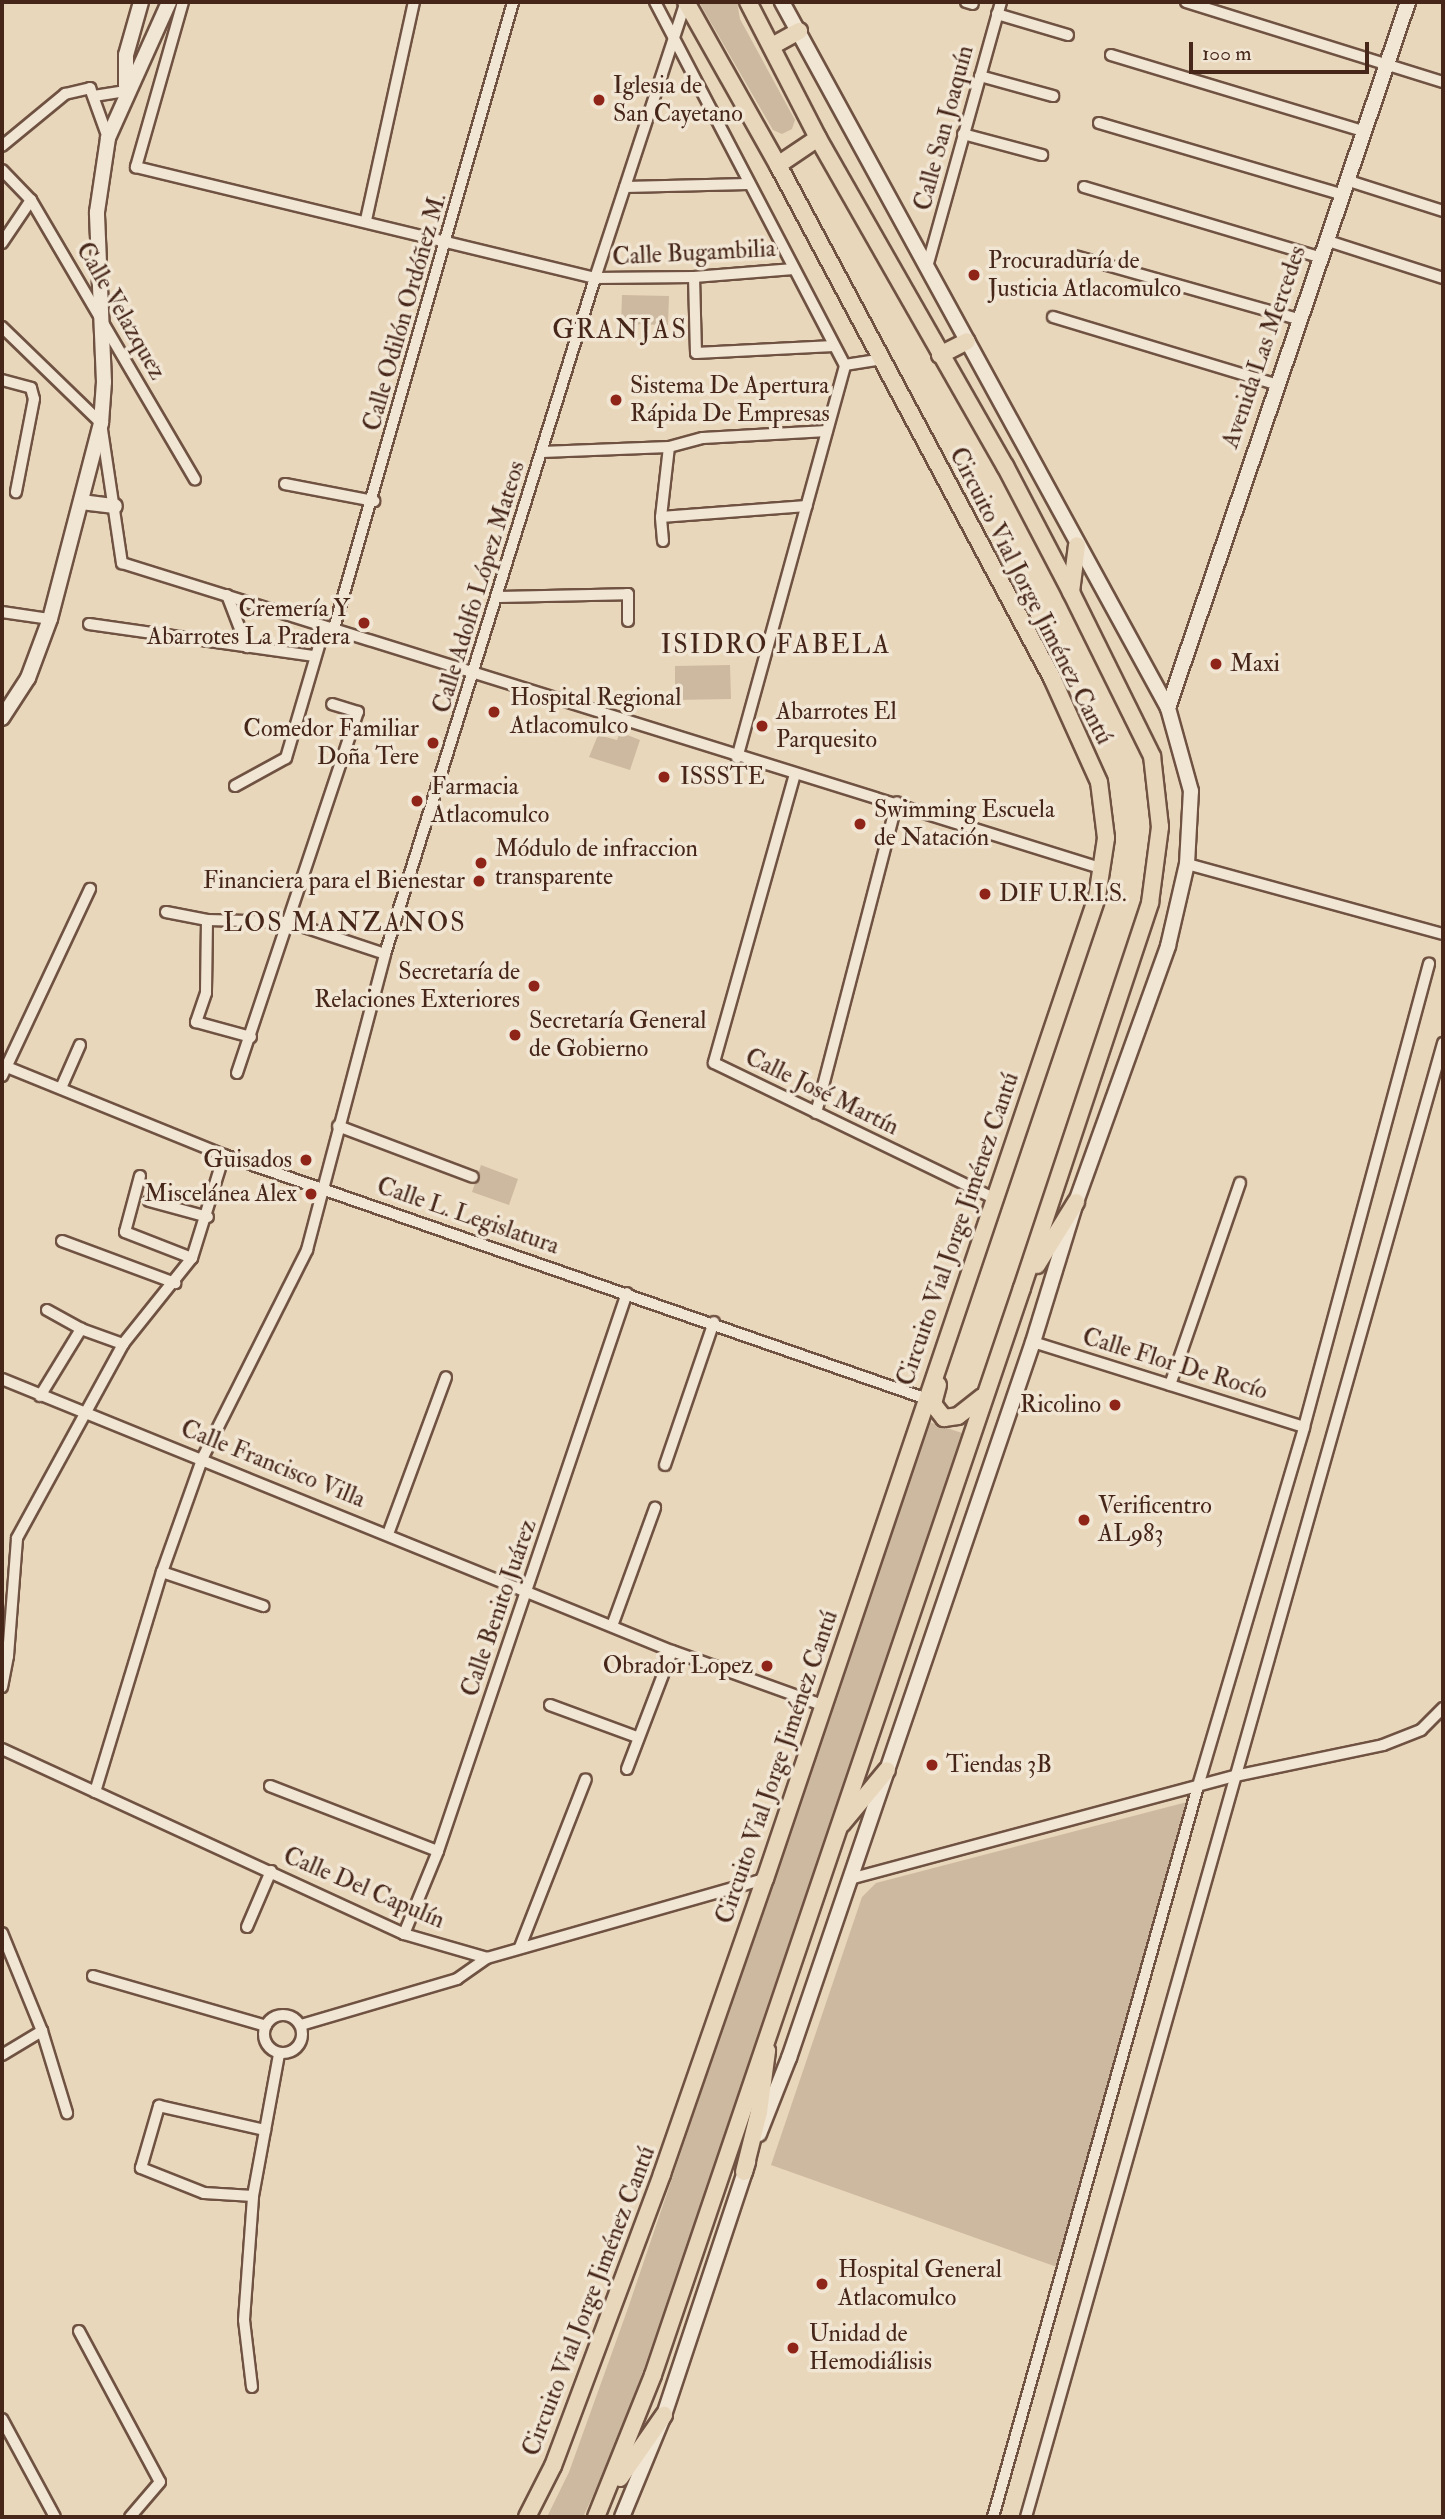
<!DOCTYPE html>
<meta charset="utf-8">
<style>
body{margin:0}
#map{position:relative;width:1445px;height:2519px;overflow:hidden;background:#e9d7bb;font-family:"IM FELL Double Pica",serif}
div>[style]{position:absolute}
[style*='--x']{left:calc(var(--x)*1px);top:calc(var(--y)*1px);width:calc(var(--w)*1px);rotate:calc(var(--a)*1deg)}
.green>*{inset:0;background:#cdb99f}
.roads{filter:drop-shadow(2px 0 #6f5242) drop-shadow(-2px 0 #6f5242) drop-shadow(0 2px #6f5242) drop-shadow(0 -2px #6f5242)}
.street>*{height:10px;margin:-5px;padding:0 5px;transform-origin:5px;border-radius:5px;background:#f1e5d3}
.street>.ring{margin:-5px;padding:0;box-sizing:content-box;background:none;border:10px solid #f1e5d3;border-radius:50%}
.secondary>*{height:14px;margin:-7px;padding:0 7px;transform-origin:7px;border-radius:7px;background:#f1e5d3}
.primary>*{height:16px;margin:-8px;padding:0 8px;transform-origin:8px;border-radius:8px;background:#e9d7bb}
.dots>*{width:19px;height:19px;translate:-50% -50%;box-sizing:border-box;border:4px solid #f1e5d3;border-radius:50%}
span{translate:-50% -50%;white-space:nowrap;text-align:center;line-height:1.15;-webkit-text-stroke:7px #f1e5d3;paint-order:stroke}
.poi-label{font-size:24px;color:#462619}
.left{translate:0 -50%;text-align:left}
.right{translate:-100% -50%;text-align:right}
.street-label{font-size:24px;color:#462619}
.neighbourhood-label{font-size:26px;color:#462619;letter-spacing:2px}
.frame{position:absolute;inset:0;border:4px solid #462619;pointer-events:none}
.scale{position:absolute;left:1189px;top:42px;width:180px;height:32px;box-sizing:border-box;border:4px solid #462619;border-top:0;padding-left:9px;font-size:21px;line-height:24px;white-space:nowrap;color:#462619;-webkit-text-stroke:5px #f1e5d3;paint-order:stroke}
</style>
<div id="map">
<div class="green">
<i style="clip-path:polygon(699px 2px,737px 2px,740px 19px,795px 120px,792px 129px,782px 134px,773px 130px)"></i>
<i style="clip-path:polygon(622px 295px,669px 296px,668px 325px,621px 324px)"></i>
<i style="clip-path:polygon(730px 665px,731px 699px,675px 700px,675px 666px)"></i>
<i style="clip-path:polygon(620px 732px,640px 740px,630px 770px,589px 757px,598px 735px,617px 740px)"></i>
<i style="clip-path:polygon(481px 1165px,518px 1179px,509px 1205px,472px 1192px)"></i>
<i style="clip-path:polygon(929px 1422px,962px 1433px,655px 2338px,613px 2453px,583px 2517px,547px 2517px,569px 2472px,627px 2311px)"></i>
<i style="clip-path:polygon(1187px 1802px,1057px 2267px,771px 2165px,862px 1897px,876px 1883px)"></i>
</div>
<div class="roads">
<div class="street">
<i style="--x:183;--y:2;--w:172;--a:105.9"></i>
<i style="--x:136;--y:167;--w:472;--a:13.6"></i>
<i style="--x:595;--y:278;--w:99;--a:-0.6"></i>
<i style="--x:694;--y:277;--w:100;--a:-4.6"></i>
<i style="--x:655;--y:2;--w:410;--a:62.4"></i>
<i style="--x:966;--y:2;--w:7;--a:16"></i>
<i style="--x:1186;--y:2;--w:269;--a:17.3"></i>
<i style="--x:997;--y:14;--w:74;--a:16.5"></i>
<i style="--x:1111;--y:55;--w:263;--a:16.8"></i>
<i style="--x:980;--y:76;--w:76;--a:15.3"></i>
<i style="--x:94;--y:96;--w:32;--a:-9"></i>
<i style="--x:1099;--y:123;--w:252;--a:16.4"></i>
<i style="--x:963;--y:134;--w:82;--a:14.9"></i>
<i style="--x:2;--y:146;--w:82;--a:-39.5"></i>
<i style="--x:65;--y:94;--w:26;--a:-13"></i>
<i style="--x:90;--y:88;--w:53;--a:70.2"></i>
<i style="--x:2;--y:170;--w:42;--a:46"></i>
<i style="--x:31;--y:200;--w:324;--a:59.6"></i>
<i style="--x:1346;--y:180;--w:102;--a:17.7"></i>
<i style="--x:625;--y:187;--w:123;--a:-1.4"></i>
<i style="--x:1084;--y:187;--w:245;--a:16.6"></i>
<i style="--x:366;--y:220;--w:223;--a:-77.6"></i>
<i style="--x:1325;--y:240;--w:124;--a:17.9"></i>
<i style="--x:2;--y:243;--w:52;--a:-56"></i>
<i style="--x:1075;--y:256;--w:232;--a:15.8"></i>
<i style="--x:927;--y:267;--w:275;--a:-74.4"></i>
<i style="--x:694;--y:277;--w:76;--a:88.5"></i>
<i style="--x:696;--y:353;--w:138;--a:-2.9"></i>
<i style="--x:1053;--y:317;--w:232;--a:16.8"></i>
<i style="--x:2;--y:327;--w:138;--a:44.1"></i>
<i style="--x:101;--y:423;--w:142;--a:81.5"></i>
<i style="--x:122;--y:563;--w:1028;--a:17.32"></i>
<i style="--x:845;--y:365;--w:36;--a:-9"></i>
<i style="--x:2;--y:380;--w:30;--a:15"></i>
<i style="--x:31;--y:388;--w:11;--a:75"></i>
<i style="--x:34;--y:399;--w:95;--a:101"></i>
<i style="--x:542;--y:452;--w:127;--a:-2.3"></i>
<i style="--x:669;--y:447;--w:35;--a:-15"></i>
<i style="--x:703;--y:438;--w:124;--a:-3.2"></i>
<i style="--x:285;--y:484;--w:91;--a:10.8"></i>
<i style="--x:661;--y:517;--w:146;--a:-4.3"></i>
<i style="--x:663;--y:541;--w:24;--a:-95"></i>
<i style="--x:661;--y:517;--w:70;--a:-83.5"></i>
<i style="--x:227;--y:595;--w:56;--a:69"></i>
<i style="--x:499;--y:597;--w:129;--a:-1.3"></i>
<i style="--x:628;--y:594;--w:27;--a:90"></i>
<i style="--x:2;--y:612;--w:49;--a:8.3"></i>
<i style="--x:89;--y:624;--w:228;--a:8.1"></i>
<i style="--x:333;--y:632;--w:655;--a:-74.05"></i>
<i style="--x:737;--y:758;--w:408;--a:-74.6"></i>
<i style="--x:795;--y:774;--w:300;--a:105.7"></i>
<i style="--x:714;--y:1063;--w:310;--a:25.8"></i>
<i style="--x:235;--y:786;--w:58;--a:-28.8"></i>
<i style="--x:286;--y:758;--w:134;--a:-73.6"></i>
<i style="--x:1187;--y:864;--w:265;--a:15.3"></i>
<i style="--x:166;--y:912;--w:42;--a:11"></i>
<i style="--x:207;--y:920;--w:82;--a:1.4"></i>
<i style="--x:289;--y:922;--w:101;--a:18.4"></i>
<i style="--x:207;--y:920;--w:73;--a:90.8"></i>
<i style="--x:206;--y:993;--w:31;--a:109"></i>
<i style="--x:196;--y:1022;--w:57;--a:15.3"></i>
<i style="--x:2;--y:1065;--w:240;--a:22.1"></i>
<i style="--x:224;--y:1155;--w:741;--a:19.14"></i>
<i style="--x:237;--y:1073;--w:381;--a:-71.5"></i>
<i style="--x:358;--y:712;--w:27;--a:-163"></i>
<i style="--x:2;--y:1076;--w:207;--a:-64.8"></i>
<i style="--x:61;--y:1088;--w:47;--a:-66.2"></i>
<i style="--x:816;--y:1113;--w:321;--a:-75.4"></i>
<i style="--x:338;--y:1126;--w:144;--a:20.7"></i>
<i style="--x:140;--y:1176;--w:58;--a:105"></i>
<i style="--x:125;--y:1232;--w:72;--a:21.2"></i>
<i style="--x:149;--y:1201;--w:61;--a:15.2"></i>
<i style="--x:62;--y:1241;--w:121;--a:20.4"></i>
<i style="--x:47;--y:1310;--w:39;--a:29"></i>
<i style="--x:81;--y:1329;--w:45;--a:19.7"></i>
<i style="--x:1033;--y:1342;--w:284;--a:17.4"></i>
<i style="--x:2;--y:1379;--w:723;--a:22.1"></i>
<i style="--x:672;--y:1651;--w:159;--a:19.8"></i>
<i style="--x:1170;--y:1385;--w:214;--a:-70.9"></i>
<i style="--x:40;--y:1396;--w:79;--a:-58.5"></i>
<i style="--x:665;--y:1465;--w:151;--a:-71.1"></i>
<i style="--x:388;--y:1534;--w:167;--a:-69.7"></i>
<i style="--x:162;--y:1572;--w:107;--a:18.6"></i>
<i style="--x:612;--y:1626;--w:126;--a:-70"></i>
<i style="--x:2;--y:1687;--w:32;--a:-79"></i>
<i style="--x:8;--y:1656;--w:118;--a:-85.6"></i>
<i style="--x:17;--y:1538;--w:221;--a:-61.3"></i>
<i style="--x:123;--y:1344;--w:110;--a:-51.3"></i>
<i style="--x:192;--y:1258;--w:108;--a:-72.7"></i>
<i style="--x:550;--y:1705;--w:93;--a:20.2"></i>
<i style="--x:2;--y:1749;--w:443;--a:24.7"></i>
<i style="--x:404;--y:1934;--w:86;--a:16.1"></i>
<i style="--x:487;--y:1958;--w:289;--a:-15.9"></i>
<i style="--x:627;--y:1769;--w:126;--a:-69.1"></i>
<i style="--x:270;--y:1786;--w:180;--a:21.2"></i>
<i style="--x:95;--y:1792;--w:230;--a:-73.1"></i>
<i style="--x:162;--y:1572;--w:122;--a:-70.4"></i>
<i style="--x:203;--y:1457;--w:232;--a:-63.3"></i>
<i style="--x:307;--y:1250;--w:306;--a:-75.2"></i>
<i style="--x:385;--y:954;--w:708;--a:-72.74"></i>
<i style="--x:595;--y:278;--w:291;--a:-71.8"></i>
<i style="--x:850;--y:1879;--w:399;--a:-15"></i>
<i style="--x:1235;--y:1776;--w:151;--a:-11.8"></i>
<i style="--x:1383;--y:1745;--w:41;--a:-21.5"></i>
<i style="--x:1421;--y:1730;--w:31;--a:-45"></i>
<i style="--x:247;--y:1927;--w:61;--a:-66.8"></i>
<i style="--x:2;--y:1933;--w:106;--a:67.8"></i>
<i style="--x:42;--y:2031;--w:86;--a:73"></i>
<i style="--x:404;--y:1934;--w:90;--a:-67.7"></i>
<i style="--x:438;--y:1851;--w:589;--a:-71.29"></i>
<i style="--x:520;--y:1947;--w:180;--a:-68.6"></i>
<i style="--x:93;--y:1976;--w:180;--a:16.1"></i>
<i class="ring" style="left:264px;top:2015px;width:28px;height:28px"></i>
<i style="--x:301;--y:2025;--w:163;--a:-16.4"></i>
<i style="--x:457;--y:1979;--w:37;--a:-35"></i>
<i style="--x:2;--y:2055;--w:47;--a:-31"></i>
<i style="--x:253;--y:2196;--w:49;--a:-176.5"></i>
<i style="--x:204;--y:2193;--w:68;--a:-158.4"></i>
<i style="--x:141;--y:2168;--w:65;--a:-73.8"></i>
<i style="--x:159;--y:2106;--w:109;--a:12.8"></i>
<i style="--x:79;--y:2331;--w:171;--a:61.8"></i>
<i style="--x:160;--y:2482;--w:46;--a:130.6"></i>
<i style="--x:252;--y:2387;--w:67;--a:-96.8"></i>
<i style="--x:244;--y:2320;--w:124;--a:-85.8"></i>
<i style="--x:253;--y:2196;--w:144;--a:-79.6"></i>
<i style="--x:2;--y:2419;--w:111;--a:61.6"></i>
<i style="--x:993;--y:2517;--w:759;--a:-74.33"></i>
<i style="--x:1198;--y:1786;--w:374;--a:-73.5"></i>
<i style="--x:1304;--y:1427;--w:480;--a:-74.9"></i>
<i style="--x:1026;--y:2517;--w:1532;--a:-74.2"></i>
</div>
<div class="secondary">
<i style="--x:126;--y:86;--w:31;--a:-90"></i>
<i style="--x:126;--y:55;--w:55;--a:-74.2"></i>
<i style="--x:81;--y:502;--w:34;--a:7"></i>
<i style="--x:1168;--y:708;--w:746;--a:-71.22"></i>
<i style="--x:2;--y:718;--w:48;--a:-57"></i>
<i style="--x:28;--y:678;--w:63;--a:-69.6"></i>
<i style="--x:50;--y:619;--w:203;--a:-75.4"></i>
<i style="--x:101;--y:423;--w:41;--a:-85.8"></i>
<i style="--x:104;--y:382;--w:170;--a:-92.4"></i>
<i style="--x:97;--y:212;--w:75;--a:-81.5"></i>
<i style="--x:108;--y:138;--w:149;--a:-65.8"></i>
<i style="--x:759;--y:2134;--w:82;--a:-68.5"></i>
<i style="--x:789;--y:2058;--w:756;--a:-71.18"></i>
<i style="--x:1033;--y:1342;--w:146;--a:-72.9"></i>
<i style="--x:1076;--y:1202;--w:272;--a:-70.2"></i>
<i style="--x:1168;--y:946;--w:84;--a:-77"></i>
<i style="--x:1187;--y:864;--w:73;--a:-86.9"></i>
<i style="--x:1191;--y:791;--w:86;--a:-105.5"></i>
<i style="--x:1168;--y:708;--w:805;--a:-118.67"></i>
<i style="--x:622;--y:2517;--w:110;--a:-67.6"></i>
<i style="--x:664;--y:2415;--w:267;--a:-71.6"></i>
</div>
<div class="primary">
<i style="--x:772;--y:46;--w:31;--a:-29"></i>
<i style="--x:778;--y:165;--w:48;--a:-34"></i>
<i style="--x:940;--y:355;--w:30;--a:-27"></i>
<i style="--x:1071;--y:592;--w:47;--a:-82.7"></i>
<i style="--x:1037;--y:1265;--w:74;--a:-58.2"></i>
<i style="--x:938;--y:1385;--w:20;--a:105"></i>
<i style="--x:933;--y:1404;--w:18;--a:52"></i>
<i style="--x:944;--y:1418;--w:14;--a:-8"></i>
<i style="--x:958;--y:1416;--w:31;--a:-38"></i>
<i style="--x:842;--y:1824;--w:70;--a:-50.2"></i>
<i style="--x:744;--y:2172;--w:62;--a:-76"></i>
<i style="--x:759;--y:2112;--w:62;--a:-82.5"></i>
<i style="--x:620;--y:2478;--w:77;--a:-55.1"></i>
<i style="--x:527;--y:2517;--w:57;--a:-63"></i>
<i style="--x:553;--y:2466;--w:312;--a:-69.5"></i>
<i style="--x:662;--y:2174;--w:312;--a:-70.8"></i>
<i style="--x:765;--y:1879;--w:1037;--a:-71.32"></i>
<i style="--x:1097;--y:897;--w:60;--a:-81.3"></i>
<i style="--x:1106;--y:838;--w:56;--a:-97.1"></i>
<i style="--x:1099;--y:782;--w:114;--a:-114.3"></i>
<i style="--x:1052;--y:678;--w:582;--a:-118.11"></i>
<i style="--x:778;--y:165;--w:187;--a:-119.4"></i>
<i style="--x:596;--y:2517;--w:153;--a:-68.1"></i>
<i style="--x:653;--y:2375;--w:1148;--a:-71.25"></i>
<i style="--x:1022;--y:1288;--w:406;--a:-71.6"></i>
<i style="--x:1150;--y:903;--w:77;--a:-82.5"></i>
<i style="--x:1160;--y:827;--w:71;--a:-96.4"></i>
<i style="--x:1152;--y:756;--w:183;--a:-116.3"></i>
<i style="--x:1071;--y:592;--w:142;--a:-117.6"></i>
<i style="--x:1005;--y:466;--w:378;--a:-119.7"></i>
<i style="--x:818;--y:138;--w:153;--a:-117.2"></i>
</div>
</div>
<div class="dots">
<i style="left:599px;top:100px;background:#8f2418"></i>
<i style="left:974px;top:275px;background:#8f2418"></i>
<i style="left:616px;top:400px;background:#8f2418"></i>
<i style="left:364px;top:623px;background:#8f2418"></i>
<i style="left:1216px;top:664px;background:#8f2418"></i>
<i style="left:494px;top:712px;background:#8f2418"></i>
<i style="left:762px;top:726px;background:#8f2418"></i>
<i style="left:433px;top:743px;background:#8f2418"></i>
<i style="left:664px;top:777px;background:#8f2418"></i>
<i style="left:417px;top:801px;background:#8f2418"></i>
<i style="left:860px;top:824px;background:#8f2418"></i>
<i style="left:481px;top:863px;background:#8f2418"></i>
<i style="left:479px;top:881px;background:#8f2418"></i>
<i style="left:985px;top:894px;background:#8f2418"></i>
<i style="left:534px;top:986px;background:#8f2418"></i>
<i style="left:515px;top:1035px;background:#8f2418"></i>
<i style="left:306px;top:1160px;background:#8f2418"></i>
<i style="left:311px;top:1194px;background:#8f2418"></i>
<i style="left:1115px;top:1405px;background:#8f2418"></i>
<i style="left:1084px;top:1520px;background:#8f2418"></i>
<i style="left:767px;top:1666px;background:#8f2418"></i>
<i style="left:932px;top:1765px;background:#8f2418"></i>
<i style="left:822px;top:2284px;background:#8f2418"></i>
<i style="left:793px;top:2348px;background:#8f2418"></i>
</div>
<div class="poi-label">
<span class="left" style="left:613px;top:100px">Iglesia de<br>San Cayetano</span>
<span class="left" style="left:988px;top:275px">Procuraduría de<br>Justicia Atlacomulco</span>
<span class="left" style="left:630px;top:400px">Sistema De Apertura<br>Rápida De Empresas</span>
<span class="right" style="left:350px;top:623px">Cremería Y<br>Abarrotes La Pradera</span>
<span class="left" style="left:1230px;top:664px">Maxi</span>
<span class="left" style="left:510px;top:712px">Hospital Regional<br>Atlacomulco</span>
<span class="left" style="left:776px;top:726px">Abarrotes El<br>Parquesito</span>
<span class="right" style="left:419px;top:743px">Comedor Familiar<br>Doña Tere</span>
<span class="left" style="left:680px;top:777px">ISSSTE</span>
<span class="left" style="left:431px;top:801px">Farmacia<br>Atlacomulco</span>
<span class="left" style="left:874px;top:824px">Swimming Escuela<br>de Natación</span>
<span class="left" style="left:495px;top:863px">Módulo de infraccion<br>transparente</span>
<span class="right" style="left:465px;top:881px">Financiera para el Bienestar</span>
<span class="left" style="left:999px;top:894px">DIF U.R.I.S.</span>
<span class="right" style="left:520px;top:986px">Secretaría de<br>Relaciones Exteriores</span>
<span class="left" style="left:529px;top:1035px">Secretaría General<br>de Gobierno</span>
<span class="right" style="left:292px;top:1160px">Guisados</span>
<span class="right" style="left:297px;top:1194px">Miscelánea Alex</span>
<span class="right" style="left:1101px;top:1405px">Ricolino</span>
<span class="left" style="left:1098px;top:1520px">Verificentro<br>AL983</span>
<span class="right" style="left:753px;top:1666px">Obrador Lopez</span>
<span class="left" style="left:946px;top:1765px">Tiendas 3B</span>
<span class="left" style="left:838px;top:2284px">Hospital General<br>Atlacomulco</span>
<span class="left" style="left:809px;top:2348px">Unidad de<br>Hemodiálisis</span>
</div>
<div class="street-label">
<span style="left:944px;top:128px;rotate:-75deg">Calle San Joaquín</span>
<span style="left:694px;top:253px;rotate:-3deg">Calle Bugambilia</span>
<span style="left:121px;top:311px;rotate:60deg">Calle Velazquez</span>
<span style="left:405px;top:312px;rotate:-74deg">Calle Odilón Ordóñez M.</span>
<span style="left:1264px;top:347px;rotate:-71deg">Avenida Las Mercedes</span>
<span style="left:479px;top:587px;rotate:-73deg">Calle Adolfo López Mateos</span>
<span style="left:1031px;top:596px;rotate:63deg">Circuito Vial Jorge Jiménez Cantú</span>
<span style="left:822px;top:1092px;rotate:26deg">Calle José Martín</span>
<span style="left:468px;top:1216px;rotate:19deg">Calle L. Legislatura</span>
<span style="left:958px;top:1229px;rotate:-71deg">Circuito Vial Jorge Jiménez Cantú</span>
<span style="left:1175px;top:1364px;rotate:17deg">Calle Flor De Rocío</span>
<span style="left:273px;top:1464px;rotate:22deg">Calle Francisco Villa</span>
<span style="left:499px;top:1608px;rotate:-71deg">Calle Benito Juárez</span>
<span style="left:777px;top:1767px;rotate:-71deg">Circuito Vial Jorge Jiménez Cantú</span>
<span style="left:364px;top:1888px;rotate:23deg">Calle Del Capulín</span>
<span style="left:589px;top:2301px;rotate:-69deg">Circuito Vial Jorge Jiménez Cantú</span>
</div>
<div class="neighbourhood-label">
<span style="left:620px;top:331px">GRANJAS</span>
<span style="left:776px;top:646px">ISIDRO FABELA</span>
<span style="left:345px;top:924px">LOS MANZANOS</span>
</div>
<div class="frame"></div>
<div class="scale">100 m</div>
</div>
